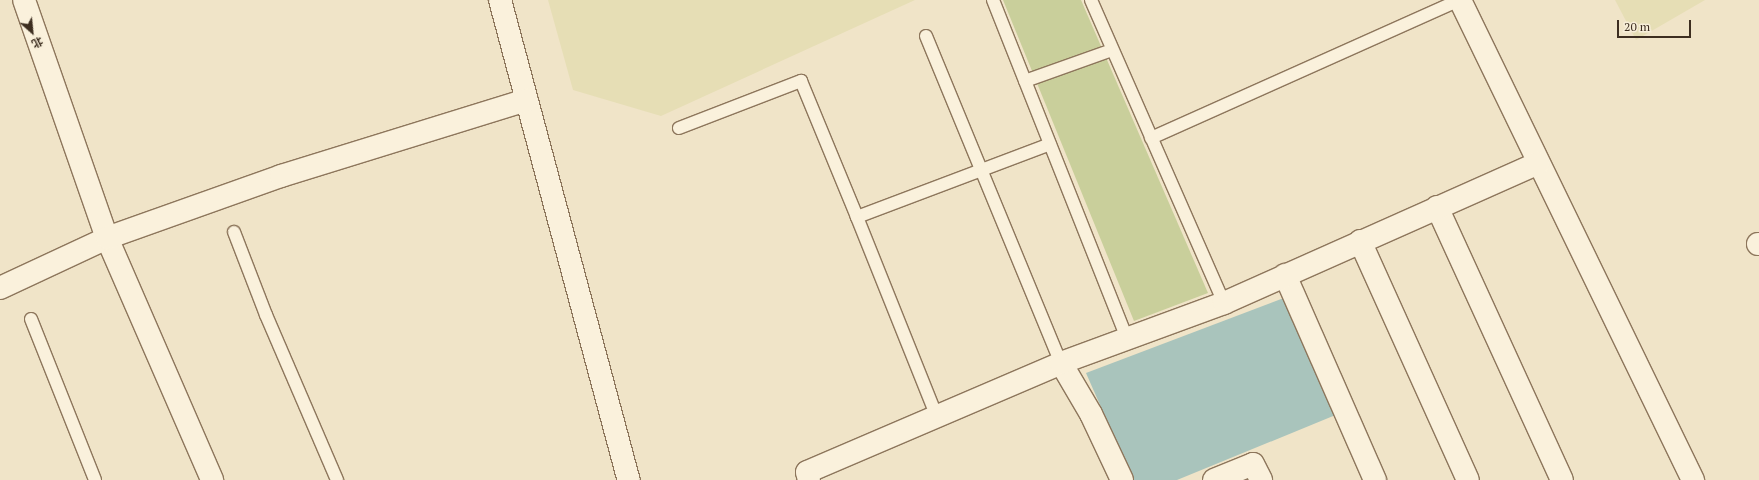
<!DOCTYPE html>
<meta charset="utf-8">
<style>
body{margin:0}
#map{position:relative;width:1759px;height:480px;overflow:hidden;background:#f0e4c8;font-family:"PT Serif","Noto Sans SC",serif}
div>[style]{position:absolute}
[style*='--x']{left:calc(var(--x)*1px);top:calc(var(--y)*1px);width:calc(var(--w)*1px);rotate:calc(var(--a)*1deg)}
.farmland>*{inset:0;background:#e6deb5}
.green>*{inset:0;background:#c9cf9b}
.water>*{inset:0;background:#a9c4bc}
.roads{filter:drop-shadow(1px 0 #8d765c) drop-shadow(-1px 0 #8d765c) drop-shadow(0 1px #8d765c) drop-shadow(0 -1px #8d765c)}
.lane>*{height:12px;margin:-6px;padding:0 6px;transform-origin:6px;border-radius:6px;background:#faf1dc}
.street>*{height:22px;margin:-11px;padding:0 11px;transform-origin:11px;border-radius:11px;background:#faf1dc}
.secondary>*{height:22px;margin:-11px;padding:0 11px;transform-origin:11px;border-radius:11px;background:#faf1dc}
span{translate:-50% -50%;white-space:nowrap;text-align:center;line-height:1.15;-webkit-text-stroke:3px #f7eed8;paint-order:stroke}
.north{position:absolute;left:12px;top:12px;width:40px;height:40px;-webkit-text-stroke:3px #f7eed8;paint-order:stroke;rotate:153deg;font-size:11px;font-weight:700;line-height:16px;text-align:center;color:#3d2e20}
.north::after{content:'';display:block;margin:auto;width:14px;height:18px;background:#3d2e20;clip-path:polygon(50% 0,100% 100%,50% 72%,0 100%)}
.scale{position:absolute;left:1617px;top:20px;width:74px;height:18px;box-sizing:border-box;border:2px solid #3d2e20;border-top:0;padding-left:5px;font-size:12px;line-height:14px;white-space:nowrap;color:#3d2e20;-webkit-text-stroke:3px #f7eed8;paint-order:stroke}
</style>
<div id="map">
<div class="farmland">
<i style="clip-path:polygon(548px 0,915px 0,661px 116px,573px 90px)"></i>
<i style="clip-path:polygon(1615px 0,1705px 0,1636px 40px)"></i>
</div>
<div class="green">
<i style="clip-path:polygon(1003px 0,1081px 0,1208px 293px,1134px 321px)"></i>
</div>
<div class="water">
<i style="clip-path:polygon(1289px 296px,1338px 414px,1177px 480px,1133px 480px,1086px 373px)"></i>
</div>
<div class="roads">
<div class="lane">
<i style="--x:993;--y:0;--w:365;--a:68.4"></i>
<i style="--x:1091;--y:0;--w:331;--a:66.3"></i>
<i style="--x:926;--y:36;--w:354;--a:67.6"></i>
<i style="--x:1025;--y:81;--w:92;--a:-19.6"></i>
<i style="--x:679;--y:128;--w:131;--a:-21.1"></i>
<i style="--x:801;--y:81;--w:147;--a:67.6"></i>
<i style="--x:857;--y:217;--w:206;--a:-20.7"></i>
<i style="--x:1151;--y:138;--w:338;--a:-24.1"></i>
<i style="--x:857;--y:217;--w:215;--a:68.2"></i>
<i style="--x:234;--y:232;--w:89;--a:68.9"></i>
<i style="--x:266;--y:315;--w:180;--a:66.7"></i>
<i style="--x:31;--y:319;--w:173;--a:68.3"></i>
</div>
<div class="street">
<i style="--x:1460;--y:0;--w:534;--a:64.11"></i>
<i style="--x:1437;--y:207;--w:300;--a:65.4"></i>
<i style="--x:107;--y:238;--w:264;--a:66.5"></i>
<i style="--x:1360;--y:241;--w:262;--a:65.7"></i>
<i style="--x:1758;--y:244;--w:1;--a:0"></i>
<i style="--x:1285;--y:275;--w:224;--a:66.3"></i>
<i style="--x:1061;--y:363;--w:59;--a:59.5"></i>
<i style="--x:1091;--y:414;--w:73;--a:64.8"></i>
<i style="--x:809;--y:480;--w:8;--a:-104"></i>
<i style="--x:807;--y:472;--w:276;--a:-23.2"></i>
<i style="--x:1061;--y:363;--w:174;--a:-20.2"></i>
<i style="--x:1224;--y:303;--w:344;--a:-24"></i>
<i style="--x:1214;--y:480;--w:42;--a:-22.3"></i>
<i style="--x:1253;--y:464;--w:18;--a:63"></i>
</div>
<div class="secondary">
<i style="--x:24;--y:0;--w:252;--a:70.8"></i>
<i style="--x:500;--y:0;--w:497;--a:75"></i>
<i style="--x:0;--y:288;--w:118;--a:-25"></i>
<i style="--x:107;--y:238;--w:185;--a:-19.6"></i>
<i style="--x:281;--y:176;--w:257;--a:-17.2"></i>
</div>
</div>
<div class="north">北</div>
<div class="scale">20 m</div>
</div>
